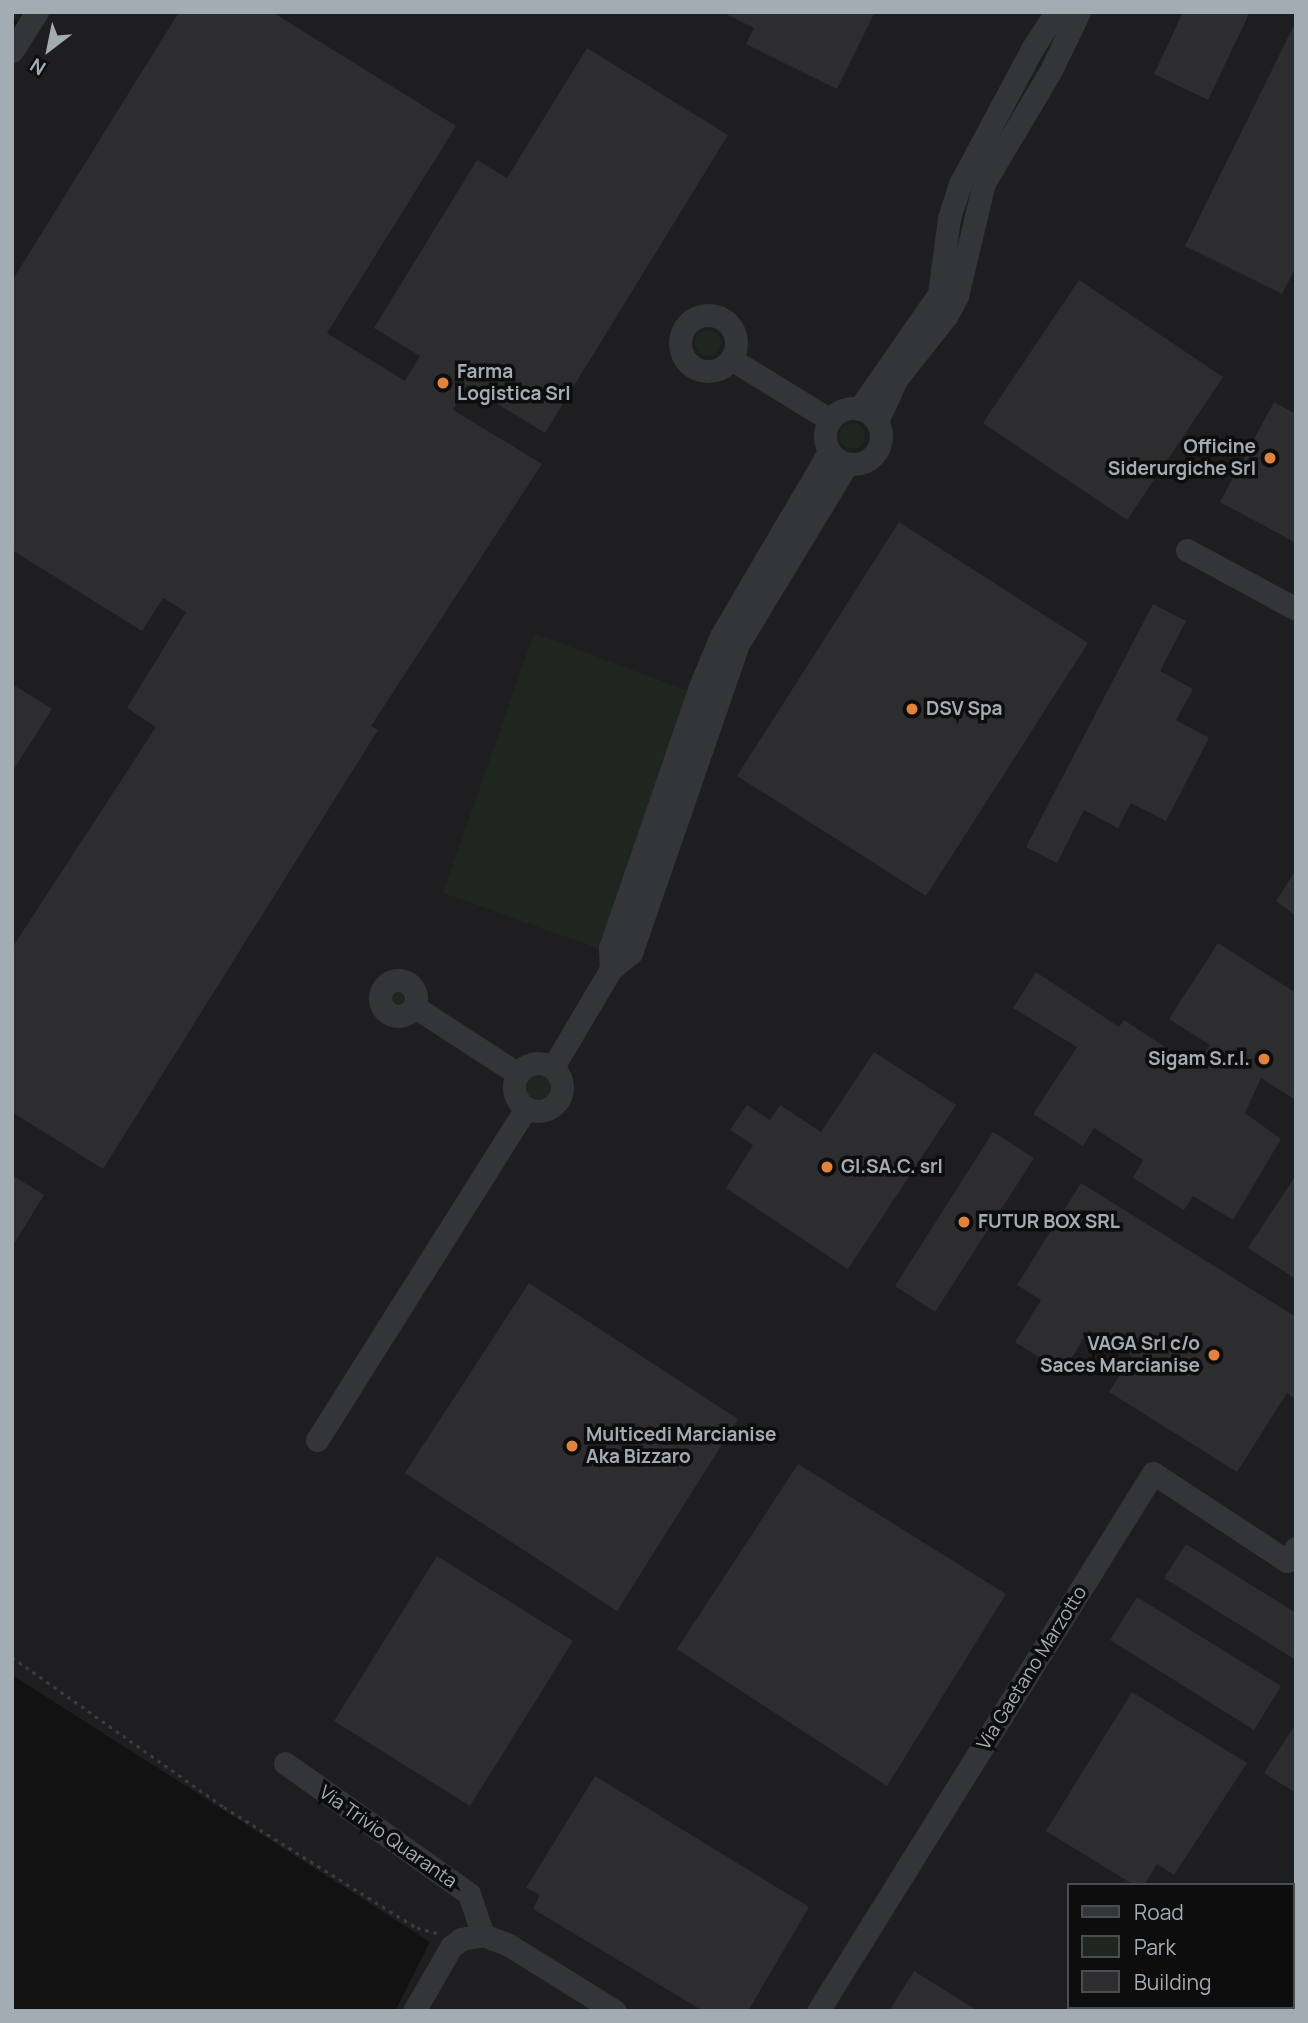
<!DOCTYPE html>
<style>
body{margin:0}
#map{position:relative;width:1308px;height:2023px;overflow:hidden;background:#121213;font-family:Manrope,sans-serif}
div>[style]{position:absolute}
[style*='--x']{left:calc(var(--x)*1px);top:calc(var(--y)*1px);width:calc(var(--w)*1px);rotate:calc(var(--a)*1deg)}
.built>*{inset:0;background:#1e1e20}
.green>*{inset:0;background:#1f251f}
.round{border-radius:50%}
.building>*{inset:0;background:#2d2d2f}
.path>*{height:2.5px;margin-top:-1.25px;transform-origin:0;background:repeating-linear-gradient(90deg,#393c3f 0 3.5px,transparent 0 8.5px)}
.minor>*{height:23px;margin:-11.5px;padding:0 11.5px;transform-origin:11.5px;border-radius:11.5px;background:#333538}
.minor>.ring{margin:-11.5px;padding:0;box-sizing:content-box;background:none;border:23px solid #333538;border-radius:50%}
.dots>*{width:19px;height:19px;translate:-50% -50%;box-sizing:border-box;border:4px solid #0d0d0e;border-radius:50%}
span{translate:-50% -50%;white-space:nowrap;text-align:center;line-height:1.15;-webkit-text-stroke:7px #0d0d0e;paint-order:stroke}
.poi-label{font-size:19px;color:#a4acb3;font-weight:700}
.left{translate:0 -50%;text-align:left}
.right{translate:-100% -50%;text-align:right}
.street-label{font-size:19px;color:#a4acb3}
.frame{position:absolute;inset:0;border:14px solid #a4acb3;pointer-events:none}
.legend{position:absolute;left:1067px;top:1883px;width:228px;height:126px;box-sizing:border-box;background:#0d0d0e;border:2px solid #494d50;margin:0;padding:9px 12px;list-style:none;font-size:21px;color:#a4acb3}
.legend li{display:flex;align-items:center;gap:14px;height:35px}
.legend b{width:35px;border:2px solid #494d50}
.north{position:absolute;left:14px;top:14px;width:70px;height:70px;-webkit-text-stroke:5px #0d0d0e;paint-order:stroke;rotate:212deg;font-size:19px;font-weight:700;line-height:28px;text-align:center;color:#a4acb3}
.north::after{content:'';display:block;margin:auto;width:24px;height:32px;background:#a4acb3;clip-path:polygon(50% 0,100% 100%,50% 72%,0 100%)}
</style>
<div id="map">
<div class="built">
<i style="clip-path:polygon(evenodd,12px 12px,1296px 12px,1296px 2011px,395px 2011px,430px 1942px,12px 1675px,12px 43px,23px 26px,12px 18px,12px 12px,1068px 1885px,1292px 1885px,1292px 2007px,1068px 2007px,1068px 1885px)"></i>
</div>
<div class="green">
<i class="round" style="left:695px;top:330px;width:26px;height:26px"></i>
<i class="round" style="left:839px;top:423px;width:26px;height:26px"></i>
<i style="clip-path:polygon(534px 633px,691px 692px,603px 950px,443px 893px)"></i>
<i class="round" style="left:387px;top:987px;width:22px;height:22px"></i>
<i class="round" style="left:520px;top:1069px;width:36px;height:36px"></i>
</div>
<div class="building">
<i style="clip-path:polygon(179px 12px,272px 12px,456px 126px,327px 333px,405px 381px,420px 356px,374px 328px,477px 160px,507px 178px,587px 48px,728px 135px,545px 433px,467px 385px,453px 410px,542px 464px,371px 726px,378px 730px,103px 1169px,12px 1112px,12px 948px,156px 727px,127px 708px,186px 612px,163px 598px,142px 631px,12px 550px,12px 281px)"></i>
<i style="clip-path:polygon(722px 12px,875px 12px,837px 89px,746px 44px,754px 28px)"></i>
<i style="clip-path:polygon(1183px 12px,1250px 12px,1208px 100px,1154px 74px)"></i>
<i style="clip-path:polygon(1296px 21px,1296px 267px,1282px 294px,1185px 246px)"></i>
<i style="clip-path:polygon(1079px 280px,1223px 377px,1127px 520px,983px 423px)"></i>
<i style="clip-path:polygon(1274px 402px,1296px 414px,1296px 543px,1220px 502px)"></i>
<i style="clip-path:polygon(899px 522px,1088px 643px,926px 896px,737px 776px)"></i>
<i style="clip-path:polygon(1153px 604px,1186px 621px,1160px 671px,1193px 689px,1176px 720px,1209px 738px,1166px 821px,1131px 803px,1118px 828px,1084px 810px,1057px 863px,1026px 847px)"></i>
<i style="clip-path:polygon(12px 684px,52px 709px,12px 772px)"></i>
<i style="clip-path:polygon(1296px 870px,1296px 916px,1276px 901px)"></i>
<i style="clip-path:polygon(1218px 943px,1296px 993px,1296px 1100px,1261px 1078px,1245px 1113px,1281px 1139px,1233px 1220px,1193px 1196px,1184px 1210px,1133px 1178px,1143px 1160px,1094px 1128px,1083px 1146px,1033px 1114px,1077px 1047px,1013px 1008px,1036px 972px,1119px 1027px,1124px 1020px,1195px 1067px,1210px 1045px,1169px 1019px)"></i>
<i style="clip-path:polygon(874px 1052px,956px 1105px,848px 1269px,726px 1188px,753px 1145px,730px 1130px,747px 1105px,770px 1120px,780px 1105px,821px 1132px)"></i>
<i style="clip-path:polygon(993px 1132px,1034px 1158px,935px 1312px,895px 1286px)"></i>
<i style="clip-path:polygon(12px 1175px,44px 1195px,12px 1247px)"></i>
<i style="clip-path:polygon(1296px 1175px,1296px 1279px,1248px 1248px)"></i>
<i style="clip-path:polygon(1081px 1183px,1296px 1317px,1296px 1399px,1287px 1393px,1237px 1472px,1109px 1392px,1132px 1356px,1089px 1330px,1063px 1372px,1015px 1342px,1041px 1300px,1017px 1285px)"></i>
<i style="clip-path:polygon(529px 1283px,738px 1419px,617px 1611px,405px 1473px)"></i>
<i style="clip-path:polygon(798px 1464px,1006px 1594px,887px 1786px,677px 1649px)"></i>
<i style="clip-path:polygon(1186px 1544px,1296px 1613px,1296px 1660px,1164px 1578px)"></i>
<i style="clip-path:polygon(437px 1556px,573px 1641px,470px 1806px,334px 1721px)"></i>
<i style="clip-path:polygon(1137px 1597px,1281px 1686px,1254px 1730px,1110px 1640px)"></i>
<i style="clip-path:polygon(1132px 1692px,1247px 1763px,1174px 1875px,1157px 1864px,1144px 1885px,1134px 1885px,1046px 1831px)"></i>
<i style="clip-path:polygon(1296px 1723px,1296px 1793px,1264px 1773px)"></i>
<i style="clip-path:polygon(595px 1776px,809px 1907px,748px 2011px,703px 2011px,533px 1909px,540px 1895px,526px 1888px)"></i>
<i style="clip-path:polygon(914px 1971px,978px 2011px,889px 2011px)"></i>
</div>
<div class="path">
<i style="--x:12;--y:1657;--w:260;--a:35.3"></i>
<i style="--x:224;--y:1807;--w:228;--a:32.1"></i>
<i style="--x:417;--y:1928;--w:21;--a:14"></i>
</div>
<div class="minor">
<i style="--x:12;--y:51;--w:46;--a:-57.3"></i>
<i class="ring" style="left:680px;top:315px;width:33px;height:33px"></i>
<i style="--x:731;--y:359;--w:116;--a:31.6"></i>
<i class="ring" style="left:825px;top:408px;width:33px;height:33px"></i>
<i style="--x:859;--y:409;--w:140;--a:-55.2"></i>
<i style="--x:939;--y:294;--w:77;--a:-82.5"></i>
<i style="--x:949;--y:218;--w:36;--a:-72"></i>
<i style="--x:960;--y:184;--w:153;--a:-61.9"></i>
<i style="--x:1032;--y:49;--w:44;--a:-57"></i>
<i style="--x:877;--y:421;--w:47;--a:-65.1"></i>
<i style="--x:897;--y:378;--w:80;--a:-51.6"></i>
<i style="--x:947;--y:315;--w:21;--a:-62"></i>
<i style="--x:957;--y:296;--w:116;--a:-76.6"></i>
<i style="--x:984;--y:183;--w:129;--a:-59.3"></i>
<i style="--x:1050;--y:72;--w:67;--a:-64.2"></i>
<i style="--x:1187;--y:550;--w:124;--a:28.4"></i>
<i style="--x:611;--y:969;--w:21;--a:-93"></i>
<i style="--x:610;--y:948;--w:274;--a:-71"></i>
<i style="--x:699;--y:689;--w:57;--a:-67.5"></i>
<i style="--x:721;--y:636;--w:213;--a:-59.6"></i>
<i class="ring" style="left:380px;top:980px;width:13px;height:13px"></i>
<i style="--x:415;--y:1007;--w:123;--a:33"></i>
<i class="ring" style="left:514px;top:1063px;width:25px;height:25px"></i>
<i style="--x:553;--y:1067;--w:114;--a:-59.4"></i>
<i style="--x:611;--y:969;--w:26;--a:-39"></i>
<i style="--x:631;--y:953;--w:327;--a:-70.9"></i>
<i style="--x:738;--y:644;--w:210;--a:-58.8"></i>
<i style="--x:317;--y:1440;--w:392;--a:-57.8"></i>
<i style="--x:285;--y:1763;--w:226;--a:35.4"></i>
<i style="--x:469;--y:1894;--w:43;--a:71.1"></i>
<i style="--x:483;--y:1935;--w:26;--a:21"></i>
<i style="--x:507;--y:1944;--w:127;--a:31.8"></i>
<i style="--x:414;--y:2011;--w:74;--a:-60"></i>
<i style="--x:451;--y:1947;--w:13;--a:-39"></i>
<i style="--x:461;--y:1939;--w:22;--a:-10"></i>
<i style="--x:818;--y:2011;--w:634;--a:-58.09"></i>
<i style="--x:1153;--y:1473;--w:160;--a:33.3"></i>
<i style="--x:1287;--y:1561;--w:16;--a:-55"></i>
</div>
<div class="dots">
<i style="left:443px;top:383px;background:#e1833c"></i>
<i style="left:1270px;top:458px;background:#e1833c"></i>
<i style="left:912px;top:709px;background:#e1833c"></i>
<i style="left:1264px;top:1059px;background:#e1833c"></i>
<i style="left:827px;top:1167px;background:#e1833c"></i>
<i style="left:964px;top:1222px;background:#e1833c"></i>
<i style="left:1214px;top:1355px;background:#e1833c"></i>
<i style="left:572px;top:1446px;background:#e1833c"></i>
</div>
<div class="poi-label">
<span class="left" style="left:457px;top:383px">Farma<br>Logistica Srl</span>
<span class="right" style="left:1256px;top:458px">Officine<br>Siderurgiche Srl</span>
<span class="left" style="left:926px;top:709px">DSV Spa</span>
<span class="right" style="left:1250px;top:1059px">Sigam S.r.l.</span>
<span class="left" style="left:841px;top:1167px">GI.SA.C. srl</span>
<span class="left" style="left:978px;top:1222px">FUTUR BOX SRL</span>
<span class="right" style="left:1200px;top:1355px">VAGA Srl c/o<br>Saces Marcianise</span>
<span class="left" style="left:586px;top:1446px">Multicedi Marcianise<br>Aka Bizzaro</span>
</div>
<div class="street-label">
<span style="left:1032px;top:1668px;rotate:-58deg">Via Gaetano Marzotto</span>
<span style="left:388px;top:1837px;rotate:35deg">Via Trivio Quaranta</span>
</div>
<div class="frame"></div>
<ul class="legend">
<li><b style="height:9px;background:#333538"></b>Road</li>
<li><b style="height:19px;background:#1f251f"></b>Park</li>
<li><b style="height:19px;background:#2d2d2f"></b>Building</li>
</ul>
<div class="north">N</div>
</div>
